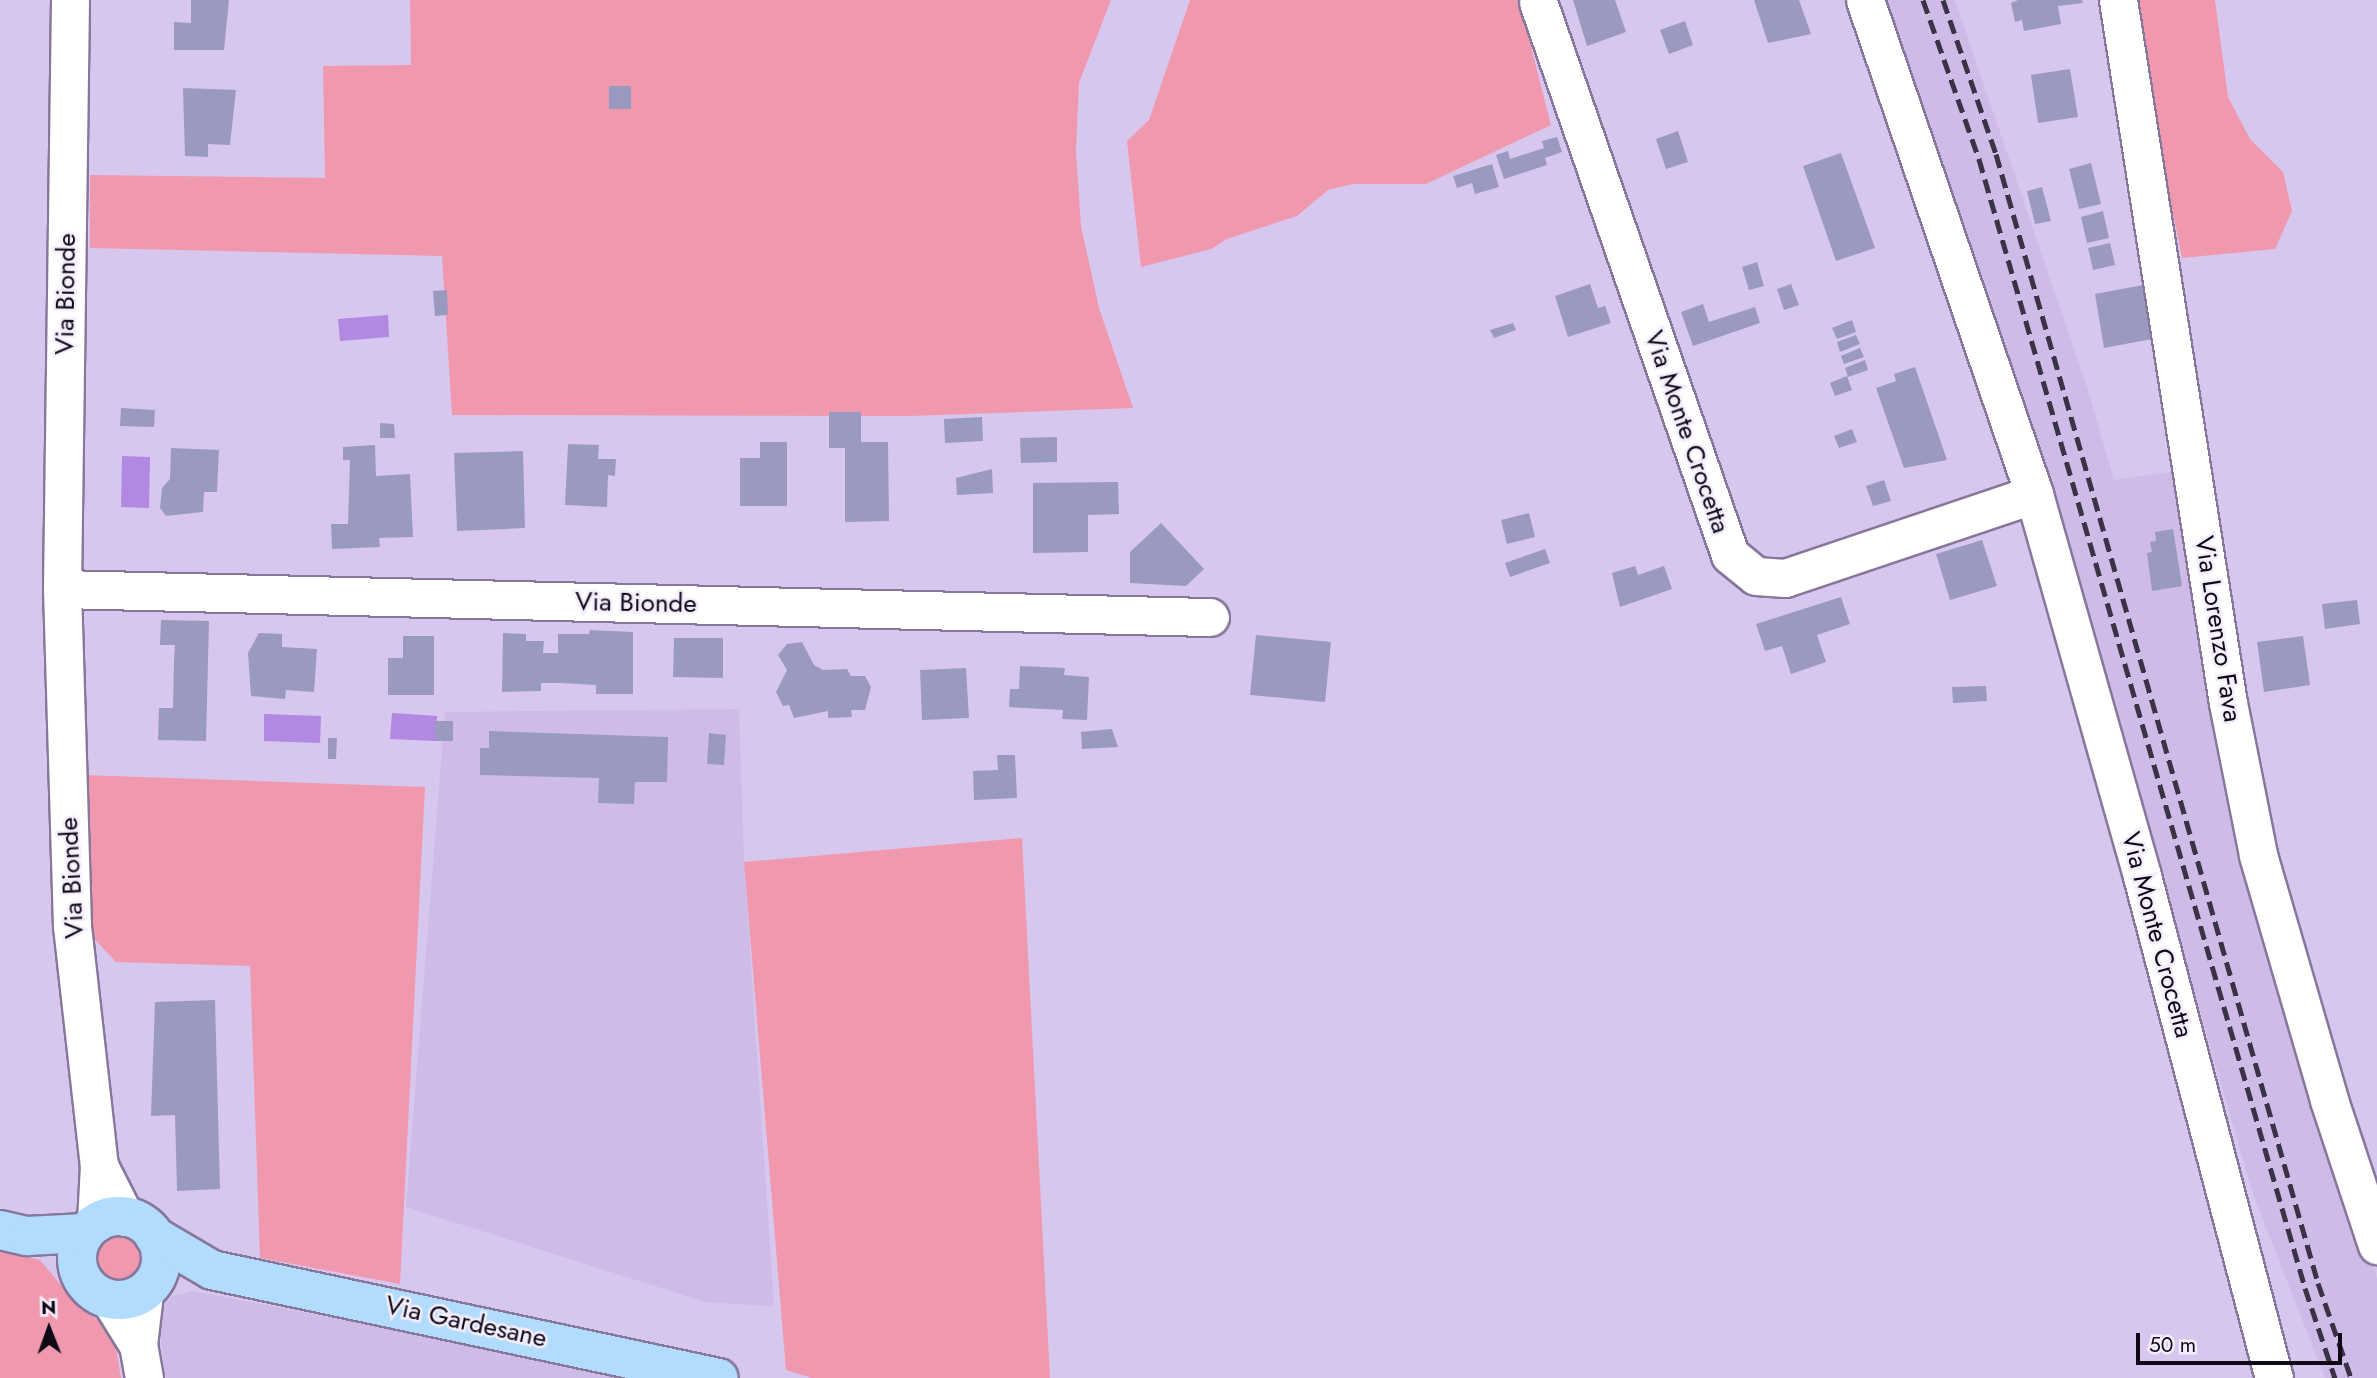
<!DOCTYPE html>
<style>
body{margin:0}
#map{position:relative;width:2377px;height:1378px;overflow:hidden;background:#d7c7ee;font-family:Jost,sans-serif}
div>[style]{position:absolute}
[style*='--x']{left:calc(var(--x)*1px);top:calc(var(--y)*1px);width:calc(var(--w)*1px);rotate:calc(var(--a)*1deg)}
.built>*{inset:0;background:#cebbe8}
.green>*{inset:0;background:#f099ae}
.round{border-radius:50%}
.water>*{inset:0;background:#b188e2}
.building>*{inset:0;background:#9a9ac1}
.roads{filter:drop-shadow(2px 0 #86779b) drop-shadow(-2px 0 #86779b) drop-shadow(0 2px #86779b) drop-shadow(0 -2px #86779b)}
.minor>*{height:37px;margin:-18.5px;padding:0 18.5px;transform-origin:18.5px;border-radius:18.5px;background:#fff}
.major>*{height:38px;margin:-19px;padding:0 19px;transform-origin:19px;border-radius:19px;background:#b2dcfe}
.major>.ring{margin:-19px;padding:0;box-sizing:content-box;background:none;border:38px solid #b2dcfe;border-radius:50%}
.rail>*{height:5px;margin-top:-2.5px;transform-origin:0;background:repeating-linear-gradient(90deg,#3a3245 0 14px,transparent 0 21px)}
span{translate:-50% -50%;white-space:nowrap;text-align:center;line-height:1.15;-webkit-text-stroke:5px #f4edfd;paint-order:stroke}
.street-label{font-size:26px;color:#0f0916}
.north{position:absolute;left:14px;top:1294px;width:70px;height:70px;-webkit-text-stroke:5px #f4edfd;paint-order:stroke;rotate:359deg;font-size:19px;font-weight:700;line-height:28px;text-align:center;color:#0f0916}
.north::after{content:'';display:block;margin:auto;width:24px;height:32px;background:#0f0916;clip-path:polygon(50% 0,100% 100%,50% 72%,0 100%)}
.scale{position:absolute;left:2136px;top:1333px;width:206px;height:32px;box-sizing:border-box;border:4px solid #0f0916;border-top:0;padding-left:9px;font-size:21px;line-height:24px;white-space:nowrap;color:#0f0916;-webkit-text-stroke:5px #f4edfd;paint-order:stroke}
</style>
<div id="map">
<div class="built">
<i style="clip-path:polygon(1883px 0,1955px 0,2088px 390px,2114px 480px,2178px 471px,2377px 1279px,2377px 1378px,2325px 1378px,2253px 1194px,2026px 411px)"></i>
<i style="clip-path:polygon(739px 709px,744px 862px,774px 1306px,705px 1302px,406px 1207px,445px 712px)"></i>
<i style="clip-path:polygon(193px 1291px,615px 1373px,616px 1378px,166px 1378px,159px 1328px,165px 1304px,172px 1296px)"></i>
</div>
<div class="green">
<i style="clip-path:polygon(410px 0,1111px 0,1079px 83px,1076px 151px,1081px 226px,1099px 308px,1133px 408px,910px 416px,452px 415px,442px 256px,90px 248px,90px 175px,325px 178px,323px 66px,411px 65px)"></i>
<i style="clip-path:polygon(1190px 0,1519px 0,1551px 125px,1426px 184px,1353px 184px,1328px 190px,1297px 216px,1227px 239px,1211px 249px,1141px 267px,1127px 141px,1149px 120px)"></i>
<i style="clip-path:polygon(2130px 0,2215px 0,2228px 97px,2250px 139px,2283px 172px,2292px 211px,2275px 249px,2182px 258px)"></i>
<i style="clip-path:polygon(84px 775px,425px 787px,400px 1284px,260px 1258px,250px 966px,116px 962px,84px 928px)"></i>
<i style="clip-path:polygon(1022px 838px,1050px 1378px,812px 1378px,786px 1370px,744px 862px)"></i>
<i class="round" style="left:86px;top:1227px;width:64px;height:64px"></i>
<i style="clip-path:polygon(0 1251px,40px 1260px,81px 1309px,103px 1323px,116px 1348px,121px 1378px,0 1378px)"></i>
</div>
<div class="water">
<i style="clip-path:polygon(388px 315px,389px 337px,340px 341px,338px 319px)"></i>
<i style="clip-path:polygon(122px 456px,150px 457px,149px 508px,121px 507px)"></i>
<i style="clip-path:polygon(392px 713px,437px 716px,435px 741px,390px 739px)"></i>
<i style="clip-path:polygon(264px 714px,321px 716px,320px 743px,264px 741px)"></i>
</div>
<div class="building">
<i style="clip-path:polygon(191px 0,229px 0,224px 50px,174px 50px,174px 22px,191px 23px)"></i>
<i style="clip-path:polygon(1573px 0,1615px 0,1626px 32px,1587px 46px)"></i>
<i style="clip-path:polygon(1754px 0,1799px 0,1811px 34px,1768px 43px)"></i>
<i style="clip-path:polygon(2018px 0,2082px 0,2083px 3px,2058px 6px,2061px 24px,2024px 31px,2022px 20px,2015px 22px,2011px 3px)"></i>
<i style="clip-path:polygon(1685px 21px,1693px 45px,1669px 54px,1660px 30px)"></i>
<i style="clip-path:polygon(2070px 69px,2078px 117px,2038px 123px,2031px 75px)"></i>
<i style="clip-path:polygon(609px 86px,631px 86px,631px 109px,609px 109px)"></i>
<i style="clip-path:polygon(183px 88px,236px 90px,230px 145px,208px 144px,208px 157px,185px 156px)"></i>
<i style="clip-path:polygon(1678px 131px,1688px 162px,1666px 169px,1656px 139px)"></i>
<i style="clip-path:polygon(1557px 137px,1562px 152px,1545px 158px,1547px 165px,1504px 179px,1496px 155px,1508px 151px,1510px 159px,1544px 148px,1542px 141px)"></i>
<i style="clip-path:polygon(1841px 153px,1875px 248px,1836px 261px,1803px 166px)"></i>
<i style="clip-path:polygon(2091px 163px,2101px 204px,2079px 209px,2069px 169px)"></i>
<i style="clip-path:polygon(1492px 164px,1499px 187px,1475px 194px,1472px 183px,1457px 188px,1453px 176px)"></i>
<i style="clip-path:polygon(2042px 187px,2051px 221px,2035px 224px,2027px 191px)"></i>
<i style="clip-path:polygon(2103px 211px,2109px 238px,2087px 243px,2081px 217px)"></i>
<i style="clip-path:polygon(2110px 243px,2115px 265px,2093px 270px,2088px 248px)"></i>
<i style="clip-path:polygon(1757px 262px,1764px 286px,1749px 290px,1742px 267px)"></i>
<i style="clip-path:polygon(1590px 284px,1598px 308px,1605px 306px,1611px 323px,1568px 337px,1555px 296px)"></i>
<i style="clip-path:polygon(1791px 284px,1799px 305px,1784px 310px,1777px 289px)"></i>
<i style="clip-path:polygon(2143px 285px,2152px 339px,2104px 348px,2095px 294px)"></i>
<i style="clip-path:polygon(447px 290px,448px 315px,435px 316px,433px 291px)"></i>
<i style="clip-path:polygon(1703px 304px,1709px 322px,1755px 307px,1760px 323px,1693px 346px,1681px 312px)"></i>
<i style="clip-path:polygon(1852px 320px,1856px 332px,1837px 339px,1832px 328px)"></i>
<i style="clip-path:polygon(1513px 323px,1516px 330px,1494px 338px,1490px 330px)"></i>
<i style="clip-path:polygon(1856px 335px,1860px 344px,1840px 352px,1837px 342px)"></i>
<i style="clip-path:polygon(1860px 348px,1864px 357px,1844px 364px,1841px 356px)"></i>
<i style="clip-path:polygon(1865px 360px,1868px 370px,1848px 377px,1845px 368px)"></i>
<i style="clip-path:polygon(1915px 367px,1947px 460px,1904px 468px,1876px 388px,1896px 381px,1894px 374px)"></i>
<i style="clip-path:polygon(1847px 376px,1852px 390px,1835px 396px,1830px 383px)"></i>
<i style="clip-path:polygon(121px 408px,155px 410px,154px 427px,120px 426px)"></i>
<i style="clip-path:polygon(829px 412px,861px 412px,861px 442px,888px 442px,889px 521px,845px 522px,845px 448px,829px 448px)"></i>
<i style="clip-path:polygon(982px 417px,983px 441px,945px 443px,944px 419px)"></i>
<i style="clip-path:polygon(380px 423px,394px 424px,395px 438px,380px 438px)"></i>
<i style="clip-path:polygon(1852px 429px,1857px 442px,1839px 448px,1834px 436px)"></i>
<i style="clip-path:polygon(1057px 437px,1057px 462px,1021px 463px,1020px 438px)"></i>
<i style="clip-path:polygon(760px 442px,787px 442px,787px 506px,740px 506px,740px 458px,760px 458px)"></i>
<i style="clip-path:polygon(568px 444px,599px 445px,598px 459px,616px 459px,615px 476px,608px 475px,607px 507px,565px 505px)"></i>
<i style="clip-path:polygon(375px 445px,376px 476px,410px 474px,413px 537px,379px 538px,380px 547px,332px 549px,331px 524px,348px 524px,350px 460px,343px 460px,343px 447px)"></i>
<i style="clip-path:polygon(171px 448px,219px 450px,217px 492px,204px 492px,203px 512px,166px 516px,160px 508px,162px 488px,170px 479px)"></i>
<i style="clip-path:polygon(523px 451px,525px 528px,457px 531px,454px 453px)"></i>
<i style="clip-path:polygon(992px 469px,993px 493px,957px 495px,956px 478px)"></i>
<i style="clip-path:polygon(1884px 480px,1891px 501px,1873px 506px,1866px 486px)"></i>
<i style="clip-path:polygon(1118px 482px,1119px 514px,1088px 515px,1088px 552px,1033px 553px,1033px 483px)"></i>
<i style="clip-path:polygon(1529px 513px,1535px 537px,1507px 544px,1501px 520px)"></i>
<i style="clip-path:polygon(1161px 523px,1204px 569px,1186px 586px,1130px 583px,1130px 552px)"></i>
<i style="clip-path:polygon(2173px 529px,2182px 586px,2152px 591px,2147px 553px,2152px 552px,2150px 542px,2156px 541px,2155px 532px)"></i>
<i style="clip-path:polygon(1982px 540px,1997px 586px,1950px 600px,1936px 554px)"></i>
<i style="clip-path:polygon(1545px 549px,1550px 563px,1510px 577px,1505px 563px)"></i>
<i style="clip-path:polygon(1635px 566px,1638px 575px,1664px 566px,1672px 589px,1620px 607px,1612px 573px)"></i>
<i style="clip-path:polygon(1841px 597px,1850px 624px,1817px 635px,1826px 662px,1791px 674px,1782px 646px,1765px 651px,1756px 624px)"></i>
<i style="clip-path:polygon(2357px 600px,2360px 624px,2325px 629px,2322px 604px)"></i>
<i style="clip-path:polygon(161px 620px,209px 621px,206px 741px,158px 740px,159px 708px,173px 708px,174px 661px,175px 645px,160px 645px)"></i>
<i style="clip-path:polygon(590px 630px,633px 632px,633px 694px,596px 694px,596px 685px,562px 683px,541px 683px,541px 691px,502px 692px,503px 633px,526px 634px,526px 641px,544px 641px,543px 653px,558px 653px,558px 634px,589px 634px)"></i>
<i style="clip-path:polygon(259px 633px,282px 634px,282px 647px,317px 649px,314px 692px,286px 690px,285px 699px,251px 696px,248px 653px)"></i>
<i style="clip-path:polygon(1256px 635px,1331px 642px,1325px 702px,1250px 695px)"></i>
<i style="clip-path:polygon(403px 636px,434px 636px,434px 695px,388px 695px,388px 658px,403px 658px)"></i>
<i style="clip-path:polygon(2303px 636px,2310px 685px,2264px 692px,2257px 642px)"></i>
<i style="clip-path:polygon(674px 638px,723px 638px,723px 678px,673px 677px)"></i>
<i style="clip-path:polygon(802px 642px,814px 665px,823px 670px,847px 669px,851px 676px,865px 676px,871px 687px,865px 710px,851px 710px,852px 717px,828px 718px,828px 711px,794px 718px,789px 705px,783px 706px,776px 692px,787px 670px,778px 655px,787px 644px)"></i>
<i style="clip-path:polygon(1020px 666px,1065px 668px,1064px 675px,1089px 677px,1087px 720px,1062px 719px,1063px 710px,1009px 707px,1010px 689px,1019px 689px)"></i>
<i style="clip-path:polygon(966px 668px,969px 718px,922px 720px,920px 670px)"></i>
<i style="clip-path:polygon(1986px 686px,1987px 701px,1953px 703px,1952px 687px)"></i>
<i style="clip-path:polygon(435px 721px,453px 721px,453px 741px,435px 741px)"></i>
<i style="clip-path:polygon(1112px 729px,1118px 747px,1082px 749px,1081px 732px)"></i>
<i style="clip-path:polygon(489px 731px,668px 737px,667px 782px,635px 782px,634px 804px,598px 803px,599px 778px,480px 775px,480px 748px,489px 748px)"></i>
<i style="clip-path:polygon(709px 733px,726px 735px,724px 765px,707px 764px)"></i>
<i style="clip-path:polygon(328px 738px,337px 738px,336px 759px,328px 759px)"></i>
<i style="clip-path:polygon(997px 755px,1015px 755px,1017px 798px,974px 800px,973px 771px,998px 770px)"></i>
<i style="clip-path:polygon(215px 1000px,220px 1189px,177px 1191px,175px 1115px,151px 1116px,155px 1002px)"></i>
</div>
<div class="roads">
<div class="minor">
<i style="--x:70;--y:0;--w:589;--a:90.78"></i>
<i style="--x:62;--y:589;--w:337;--a:88.3"></i>
<i style="--x:72;--y:926;--w:241;--a:83.6"></i>
<i style="--x:99;--y:1165;--w:58;--a:93"></i>
<i style="--x:1865;--y:0;--w:522;--a:71.11"></i>
<i style="--x:2034;--y:494;--w:397;--a:74.2"></i>
<i style="--x:2142;--y:876;--w:519;--a:75.27"></i>
<i style="--x:2118;--y:0;--w:712;--a:81.11"></i>
<i style="--x:2228;--y:703;--w:155;--a:78.8"></i>
<i style="--x:2258;--y:855;--w:255;--a:73.8"></i>
<i style="--x:2329;--y:1100;--w:153;--a:71.7"></i>
<i style="--x:1538;--y:2;--w:585;--a:70.85"></i>
<i style="--x:1730;--y:555;--w:33;--a:39"></i>
<i style="--x:1756;--y:576;--w:29;--a:4"></i>
<i style="--x:1785;--y:578;--w:263;--a:-18.6"></i>
<i style="--x:62;--y:589;--w:1148;--a:1.4"></i>
<i style="--x:99;--y:1166;--w:57;--a:63"></i>
<i style="--x:110;--y:1300;--w:53;--a:58.1"></i>
<i style="--x:144;--y:1378;--w:34;--a:-100"></i>
<i style="--x:138;--y:1345;--w:52;--a:-83.4"></i>
</div>
<div class="major">
<i class="ring" style="left:77px;top:1216px;width:46px;height:46px"></i>
<i style="--x:0;--y:1230;--w:28;--a:13"></i>
<i style="--x:27;--y:1236;--w:58;--a:-3"></i>
<i style="--x:154;--y:1236;--w:67;--a:30.4"></i>
<i style="--x:212;--y:1270;--w:518;--a:12.03"></i>
</div>
</div>
<div class="rail">
<i style="--x:1923;--y:0;--w:169;--a:70.6"></i>
<i style="--x:1979;--y:159;--w:1175;--a:73.89"></i>
<i style="--x:2305;--y:1288;--w:95;--a:71.6"></i>
<i style="--x:1943;--y:0;--w:163;--a:71"></i>
<i style="--x:1996;--y:154;--w:1174;--a:74.08"></i>
<i style="--x:2318;--y:1283;--w:101;--a:70.8"></i>
</div>
<div class="street-label">
<span style="left:66px;top:294px;rotate:-89deg">Via Bionde</span>
<span style="left:1687px;top:432px;rotate:71deg">Via Monte Crocetta</span>
<span style="left:636px;top:603px;rotate:1deg">Via Bionde</span>
<span style="left:2218px;top:629px;rotate:81deg">Via Lorenzo Fava</span>
<span style="left:72px;top:878px;rotate:-93deg">Via Bionde</span>
<span style="left:2157px;top:935px;rotate:75deg">Via Monte Crocetta</span>
<span style="left:466px;top:1322px;rotate:12deg">Via Gardesane</span>
</div>
<div class="north">N</div>
<div class="scale">50 m</div>
</div>
